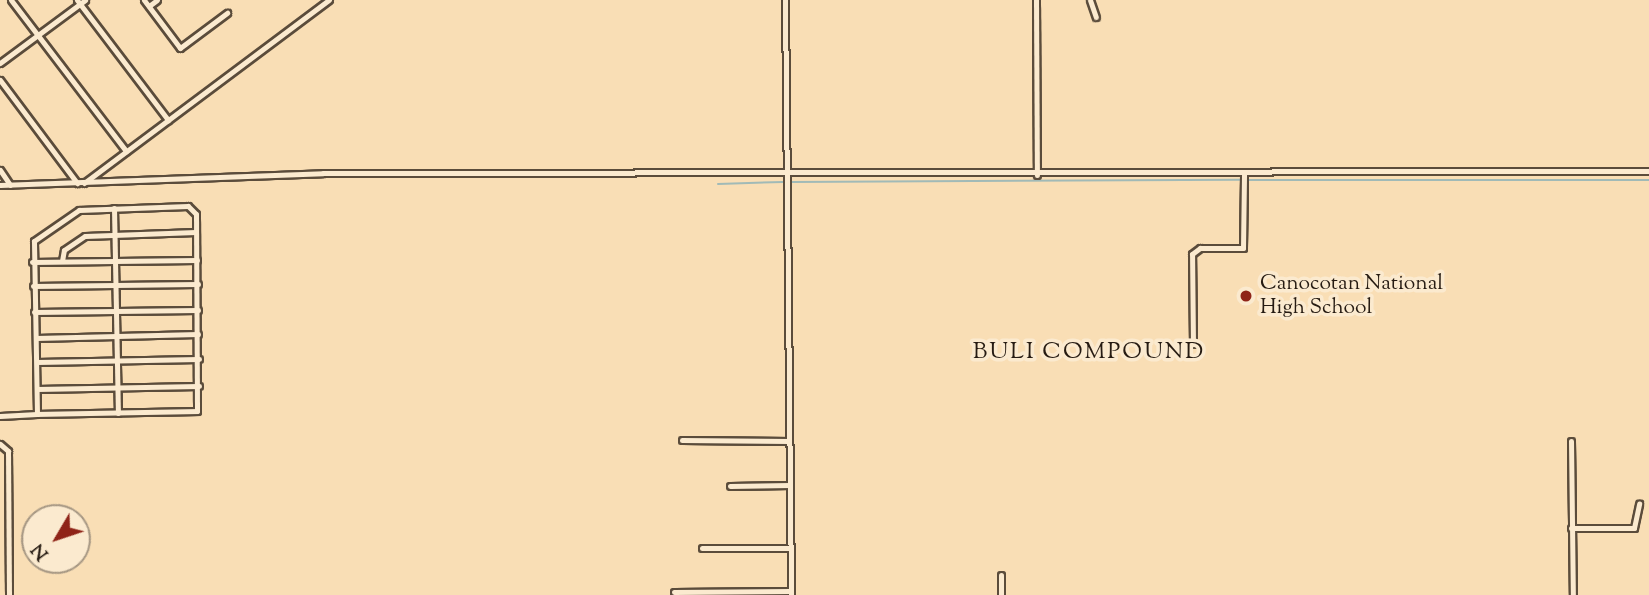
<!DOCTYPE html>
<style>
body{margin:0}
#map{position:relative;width:1649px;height:595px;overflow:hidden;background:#f9deb5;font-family:"Sorts Mill Goudy",serif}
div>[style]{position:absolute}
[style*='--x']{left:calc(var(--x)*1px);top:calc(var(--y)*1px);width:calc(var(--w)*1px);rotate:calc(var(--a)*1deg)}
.stream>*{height:2px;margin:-1px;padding:0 1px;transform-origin:1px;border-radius:1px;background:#a1bab7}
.roads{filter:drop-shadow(2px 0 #5b4c3b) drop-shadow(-2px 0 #5b4c3b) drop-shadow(0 2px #5b4c3b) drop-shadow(0 -2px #5b4c3b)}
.street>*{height:5px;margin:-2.5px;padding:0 2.5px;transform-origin:2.5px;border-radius:2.5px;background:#fbeacf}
.dots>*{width:19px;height:19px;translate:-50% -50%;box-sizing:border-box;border:4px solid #fbeacf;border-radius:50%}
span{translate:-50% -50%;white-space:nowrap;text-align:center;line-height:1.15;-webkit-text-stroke:7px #fbeacf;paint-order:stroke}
.poi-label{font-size:21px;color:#261b12}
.left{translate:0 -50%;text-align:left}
.neighbourhood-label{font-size:23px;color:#261b12;letter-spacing:2px}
.north{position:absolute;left:21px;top:504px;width:70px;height:70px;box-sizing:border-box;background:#fbeacf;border:2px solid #a69783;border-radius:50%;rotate:231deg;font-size:19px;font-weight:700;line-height:28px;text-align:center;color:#261b12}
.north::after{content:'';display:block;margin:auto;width:24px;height:32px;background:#8f2418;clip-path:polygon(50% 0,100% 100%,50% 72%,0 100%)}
</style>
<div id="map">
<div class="stream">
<i style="--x:1247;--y:180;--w:402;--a:0"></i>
<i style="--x:792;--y:182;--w:448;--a:-0.3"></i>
<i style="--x:718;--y:184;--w:65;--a:-1.8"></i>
</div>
<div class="roads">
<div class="street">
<i style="--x:11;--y:0;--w:190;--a:52.7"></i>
<i style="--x:77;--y:0;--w:151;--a:52.8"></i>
<i style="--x:144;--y:0;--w:60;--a:53.1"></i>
<i style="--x:180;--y:48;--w:59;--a:-36.7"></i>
<i style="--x:785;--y:0;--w:595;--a:89.42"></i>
<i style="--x:1036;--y:0;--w:175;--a:89.7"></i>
<i style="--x:1090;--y:0;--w:18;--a:71"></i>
<i style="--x:149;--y:6;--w:10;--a:-37"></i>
<i style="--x:0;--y:63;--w:106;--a:-36.5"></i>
<i style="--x:0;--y:80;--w:129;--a:53.2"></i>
<i style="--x:0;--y:170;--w:18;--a:56"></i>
<i style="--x:84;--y:183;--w:306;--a:-36.8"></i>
<i style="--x:0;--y:185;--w:323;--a:-2.1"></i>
<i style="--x:323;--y:173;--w:1326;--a:-0.09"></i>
<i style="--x:188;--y:206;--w:11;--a:45"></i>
<i style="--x:196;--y:214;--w:197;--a:89.7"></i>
<i style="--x:197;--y:411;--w:160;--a:178.9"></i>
<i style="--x:37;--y:414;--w:173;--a:-91"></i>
<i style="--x:34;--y:241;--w:55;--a:-34.6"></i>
<i style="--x:79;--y:210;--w:109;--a:-2.1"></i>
<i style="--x:114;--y:208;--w:205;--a:88.9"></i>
<i style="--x:62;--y:261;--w:11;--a:-80"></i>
<i style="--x:64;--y:250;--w:25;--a:-34"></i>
<i style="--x:85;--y:236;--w:111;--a:-2.1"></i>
<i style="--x:32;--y:262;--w:165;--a:-0.7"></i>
<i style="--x:33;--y:286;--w:165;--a:-0.7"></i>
<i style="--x:34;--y:312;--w:164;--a:-0.7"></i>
<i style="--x:36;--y:338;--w:162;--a:-1.4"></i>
<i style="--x:1193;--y:344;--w:90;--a:-90.6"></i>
<i style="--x:1192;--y:254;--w:10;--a:-37"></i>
<i style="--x:1200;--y:248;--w:43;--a:0"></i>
<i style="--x:1243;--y:248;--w:74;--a:-89.2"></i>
<i style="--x:37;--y:362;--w:162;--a:-1.1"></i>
<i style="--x:37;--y:389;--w:162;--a:-1.1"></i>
<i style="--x:0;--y:416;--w:37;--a:-3"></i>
<i style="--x:682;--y:440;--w:107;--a:0.5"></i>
<i style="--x:1571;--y:441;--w:154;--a:89.3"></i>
<i style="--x:0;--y:444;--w:11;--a:41"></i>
<i style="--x:8;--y:451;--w:144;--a:89.6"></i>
<i style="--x:730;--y:486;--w:60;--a:-1"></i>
<i style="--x:1571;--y:528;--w:63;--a:0"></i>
<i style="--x:1634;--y:528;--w:25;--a:-78"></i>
<i style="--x:702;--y:548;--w:88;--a:0"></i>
<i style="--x:1001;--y:575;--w:20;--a:90"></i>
<i style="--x:674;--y:592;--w:117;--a:-0.5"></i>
</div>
</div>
<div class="dots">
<i style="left:1246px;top:296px;background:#8f2418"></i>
</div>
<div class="poi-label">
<span class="left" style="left:1260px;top:296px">Canocotan National<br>High School</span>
</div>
<div class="neighbourhood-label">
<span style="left:1089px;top:353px">BULI COMPOUND</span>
</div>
<div class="north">N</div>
</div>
